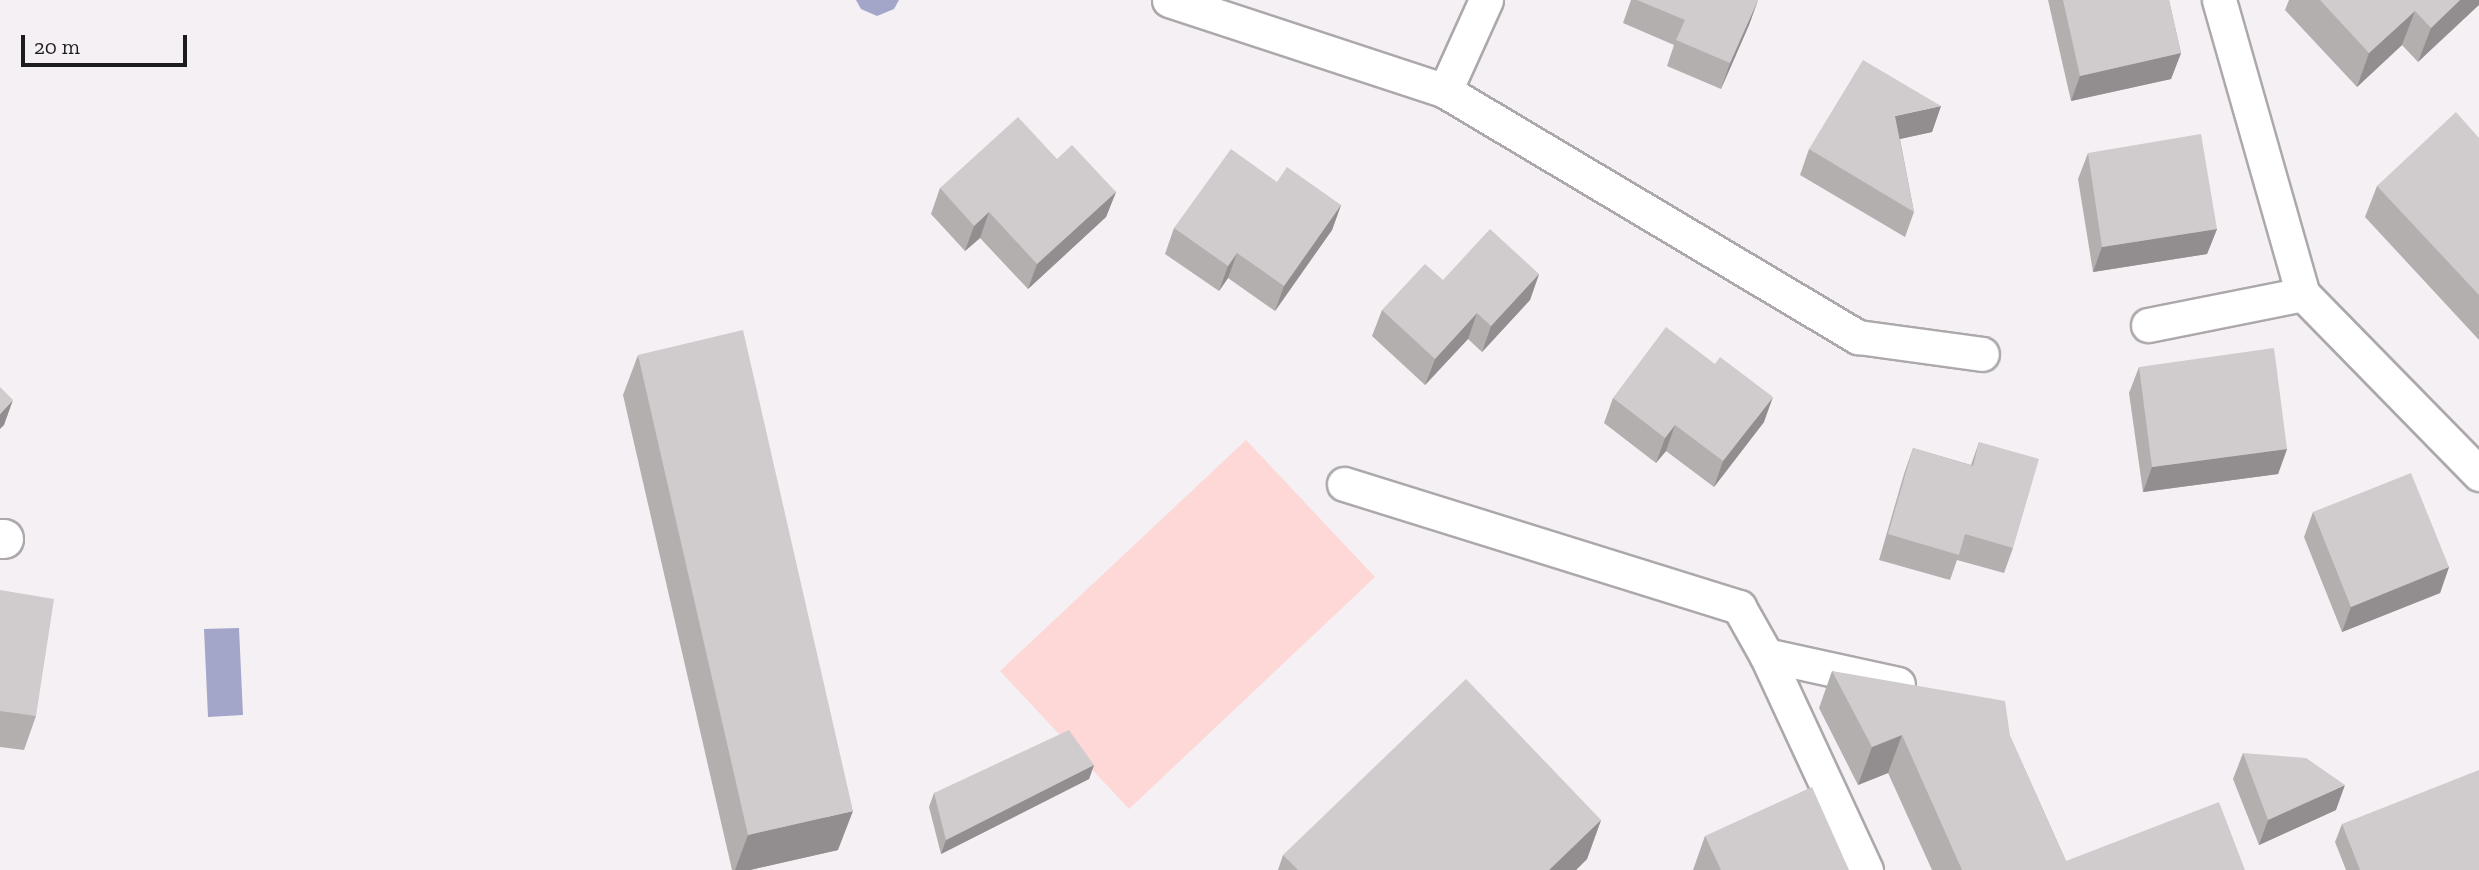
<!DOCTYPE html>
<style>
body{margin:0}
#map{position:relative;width:2479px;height:870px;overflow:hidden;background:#f4f0f4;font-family:"Zilla Slab",serif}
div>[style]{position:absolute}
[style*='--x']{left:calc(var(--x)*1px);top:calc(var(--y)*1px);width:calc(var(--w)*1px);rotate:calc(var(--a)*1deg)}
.green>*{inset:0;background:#fed8d7}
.water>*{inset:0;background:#a4a6c9}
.roads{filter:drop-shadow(2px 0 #aca8ab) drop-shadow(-2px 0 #aca8ab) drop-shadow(0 2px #aca8ab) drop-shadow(0 -2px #aca8ab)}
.lane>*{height:33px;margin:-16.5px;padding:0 16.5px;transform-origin:16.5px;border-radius:16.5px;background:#fff}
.street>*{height:38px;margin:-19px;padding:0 19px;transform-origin:19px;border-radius:19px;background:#fff}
.wall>*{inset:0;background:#b3afaf}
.shaded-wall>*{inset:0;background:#928e8f}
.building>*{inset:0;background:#d0cbcc}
span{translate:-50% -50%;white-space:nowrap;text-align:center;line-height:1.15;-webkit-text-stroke:7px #f4f0f4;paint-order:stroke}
.scale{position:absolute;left:21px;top:35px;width:166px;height:32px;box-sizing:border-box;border:4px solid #1e1d1e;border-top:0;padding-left:9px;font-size:21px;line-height:24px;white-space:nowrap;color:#1e1d1e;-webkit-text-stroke:5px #f4f0f4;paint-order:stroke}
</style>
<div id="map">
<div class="green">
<i style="clip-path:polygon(1246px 440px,1375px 577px,1129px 809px,1000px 671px)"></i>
</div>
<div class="water">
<i style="clip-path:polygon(856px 0,899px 0,894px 9px,877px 16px,861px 9px)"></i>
<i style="clip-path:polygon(239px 628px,243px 715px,208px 717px,204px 629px)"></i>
</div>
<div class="roads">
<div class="lane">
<i style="--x:1169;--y:0;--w:291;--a:18.2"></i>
<i style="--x:1486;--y:0;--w:100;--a:114.3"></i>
<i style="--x:1445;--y:91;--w:481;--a:30.8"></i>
<i style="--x:1858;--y:337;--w:125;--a:7.8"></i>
<i style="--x:2219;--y:0;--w:306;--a:74.1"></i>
<i style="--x:2303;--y:294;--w:252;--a:45.6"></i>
<i style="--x:2148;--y:325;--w:158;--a:-11.3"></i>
<i style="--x:1344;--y:484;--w:414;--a:17.3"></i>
<i style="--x:1739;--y:607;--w:55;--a:60.6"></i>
<i style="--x:1866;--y:870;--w:237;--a:-114.9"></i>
<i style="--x:1766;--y:655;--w:135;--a:12.4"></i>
</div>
<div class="street">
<i style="--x:0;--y:539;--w:4;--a:0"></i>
</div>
</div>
<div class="wall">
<i style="clip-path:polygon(1631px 0,1758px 0,1749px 25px,1721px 89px,1667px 66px,1674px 45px,1623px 23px)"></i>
<i style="clip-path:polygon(2048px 0,2169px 0,2181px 53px,2171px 79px,2071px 101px)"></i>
<i style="clip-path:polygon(2289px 0,2479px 0,2418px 62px,2402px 45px,2357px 87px,2285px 10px)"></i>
<i style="clip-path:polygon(1941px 106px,1932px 132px,1900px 139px,1914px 212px,1905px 237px,1800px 175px,1809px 149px)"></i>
<i style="clip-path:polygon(2479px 138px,2479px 340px,2365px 217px,2377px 186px)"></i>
<i style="clip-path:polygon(2088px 153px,2217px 229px,2207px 254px,2093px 272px,2078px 179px)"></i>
<i style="clip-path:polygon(1057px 159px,1116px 192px,1106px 217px,1028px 289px,980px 238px,965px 251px,931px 214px,940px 188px)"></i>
<i style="clip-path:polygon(1277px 182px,1341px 205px,1332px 230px,1275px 311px,1228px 278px,1219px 291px,1165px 254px,1174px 228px)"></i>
<i style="clip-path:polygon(1539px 274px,1530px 300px,1482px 352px,1468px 339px,1425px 385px,1372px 336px,1382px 310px,1443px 280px)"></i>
<i style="clip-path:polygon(638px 355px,838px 850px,750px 870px,732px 870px,623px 395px)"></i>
<i style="clip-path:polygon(2139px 367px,2287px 449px,2278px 474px,2143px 492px,2129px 393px)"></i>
<i style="clip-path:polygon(1613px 398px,1764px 422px,1714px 487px,1666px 451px,1656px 463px,1604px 423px)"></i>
<i style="clip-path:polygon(1979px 442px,2013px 548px,2004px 573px,1957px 560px,1950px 580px,1879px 560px,1904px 474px,1913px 448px,1971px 465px)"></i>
<i style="clip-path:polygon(2313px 512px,2449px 567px,2440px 593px,2342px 632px,2304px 537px)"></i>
<i style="clip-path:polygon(0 590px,36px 716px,24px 750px,0 747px)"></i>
<i style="clip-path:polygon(1832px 671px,2010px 736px,2066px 861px,2245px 870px,1932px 870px,1888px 773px,1858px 785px,1819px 708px)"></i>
<i style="clip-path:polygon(2243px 753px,2336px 810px,2259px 845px,2233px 779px)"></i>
<i style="clip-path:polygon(1094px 765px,1089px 779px,941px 854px,929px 807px,934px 793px)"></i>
<i style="clip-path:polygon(1601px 820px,1587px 859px,1576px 870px,1278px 870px,1283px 855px)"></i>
<i style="clip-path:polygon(2342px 824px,2479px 870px,2346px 870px,2335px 842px)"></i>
<i style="clip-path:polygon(1705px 836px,1849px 870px,1693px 870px)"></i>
</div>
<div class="shaded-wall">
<i style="clip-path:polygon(1758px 0,1749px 25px,1721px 89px,1730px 63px)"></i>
<i style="clip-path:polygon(2460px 0,2479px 0,2479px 5px,2418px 62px,2431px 28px)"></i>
<i style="clip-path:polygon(2415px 11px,2402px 45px,2357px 87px,2369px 53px)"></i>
<i style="clip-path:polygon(2181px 53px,2171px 79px,2071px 101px,2080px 76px)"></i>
<i style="clip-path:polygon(1941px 106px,1932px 132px,1886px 142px,1895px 116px)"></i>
<i style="clip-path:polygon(1116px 192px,1106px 217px,1028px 289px,1037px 264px)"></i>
<i style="clip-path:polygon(1341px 205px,1332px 230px,1275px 311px,1284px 286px)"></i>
<i style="clip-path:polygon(989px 212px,980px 238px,965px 251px,974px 226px)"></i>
<i style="clip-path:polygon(2217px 229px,2207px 254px,2093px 272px,2102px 247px)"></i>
<i style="clip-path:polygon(1237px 253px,1228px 278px,1219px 291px,1228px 266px)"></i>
<i style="clip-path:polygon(1539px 274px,1530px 300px,1482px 352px,1491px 326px)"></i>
<i style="clip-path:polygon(1477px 313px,1468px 339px,1425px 385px,1435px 359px)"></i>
<i style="clip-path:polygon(1773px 397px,1764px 422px,1714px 487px,1723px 461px)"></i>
<i style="clip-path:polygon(13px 400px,4px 425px,0 429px,0 414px)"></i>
<i style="clip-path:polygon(1675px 425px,1666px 451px,1656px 463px,1665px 438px)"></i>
<i style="clip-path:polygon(2287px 449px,2278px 474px,2143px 492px,2152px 467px)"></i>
<i style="clip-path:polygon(2449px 567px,2440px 593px,2342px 632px,2351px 607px)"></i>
<i style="clip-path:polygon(1902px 735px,1888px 773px,1858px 785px,1872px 747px)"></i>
<i style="clip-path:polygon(1094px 765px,1089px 779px,941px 854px,946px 840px)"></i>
<i style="clip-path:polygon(2345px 785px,2336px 810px,2259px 845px,2268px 820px)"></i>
<i style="clip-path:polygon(853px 811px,838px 850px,750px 870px,735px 870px,748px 835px)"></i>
<i style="clip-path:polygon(1601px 820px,1587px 859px,1576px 870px,1549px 870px)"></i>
</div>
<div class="building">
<i style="clip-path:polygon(1637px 0,1758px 0,1730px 63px,1676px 40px,1685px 20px)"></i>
<i style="clip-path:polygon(2063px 0,2169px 0,2181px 53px,2080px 76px)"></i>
<i style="clip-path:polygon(2320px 0,2460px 0,2431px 28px,2415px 11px,2369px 53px)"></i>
<i style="clip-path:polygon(1863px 60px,1941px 106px,1895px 116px,1914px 212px,1809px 149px)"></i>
<i style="clip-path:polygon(2456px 112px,2479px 138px,2479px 295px,2377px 186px)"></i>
<i style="clip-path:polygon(1018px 117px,1057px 159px,1072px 145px,1116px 192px,1037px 264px,989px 212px,974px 226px,940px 188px)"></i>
<i style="clip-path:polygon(2201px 134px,2217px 229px,2102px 247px,2088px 153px)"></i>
<i style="clip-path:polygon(1231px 149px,1277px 182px,1287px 167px,1341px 205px,1284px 286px,1237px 253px,1228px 266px,1174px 228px)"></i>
<i style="clip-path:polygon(1490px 229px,1539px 274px,1491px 326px,1477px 313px,1435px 359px,1382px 310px,1425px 264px,1443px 280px)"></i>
<i style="clip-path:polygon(1666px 327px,1715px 364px,1720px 357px,1773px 397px,1723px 461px,1675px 425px,1665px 438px,1613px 398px)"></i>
<i style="clip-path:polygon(743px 330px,853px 811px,748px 835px,638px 355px)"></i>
<i style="clip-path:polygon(2274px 348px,2287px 449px,2152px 467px,2139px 367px)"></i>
<i style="clip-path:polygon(0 387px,13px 400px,0 414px)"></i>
<i style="clip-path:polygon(1979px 442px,2039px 459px,2013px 548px,1965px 534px,1959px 555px,1888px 534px,1913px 448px,1973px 466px)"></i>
<i style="clip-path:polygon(2411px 473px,2449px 567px,2351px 607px,2313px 512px)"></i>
<i style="clip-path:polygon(0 590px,54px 599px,36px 716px,0 711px)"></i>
<i style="clip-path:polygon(1832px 671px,2005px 701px,2010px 736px,2066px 861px,2219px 802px,2245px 870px,1962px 870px,1902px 735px,1872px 747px)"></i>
<i style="clip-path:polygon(1466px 679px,1601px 820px,1549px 870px,1298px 870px,1283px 855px)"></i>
<i style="clip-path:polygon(1069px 730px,1094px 765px,946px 840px,934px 793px)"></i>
<i style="clip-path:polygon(2243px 753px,2306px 758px,2345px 785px,2268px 820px)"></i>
<i style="clip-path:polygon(2479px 770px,2479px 870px,2360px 870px,2342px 824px)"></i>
<i style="clip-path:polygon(1812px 787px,1849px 870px,1721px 870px,1705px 836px)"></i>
</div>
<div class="scale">20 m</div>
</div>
